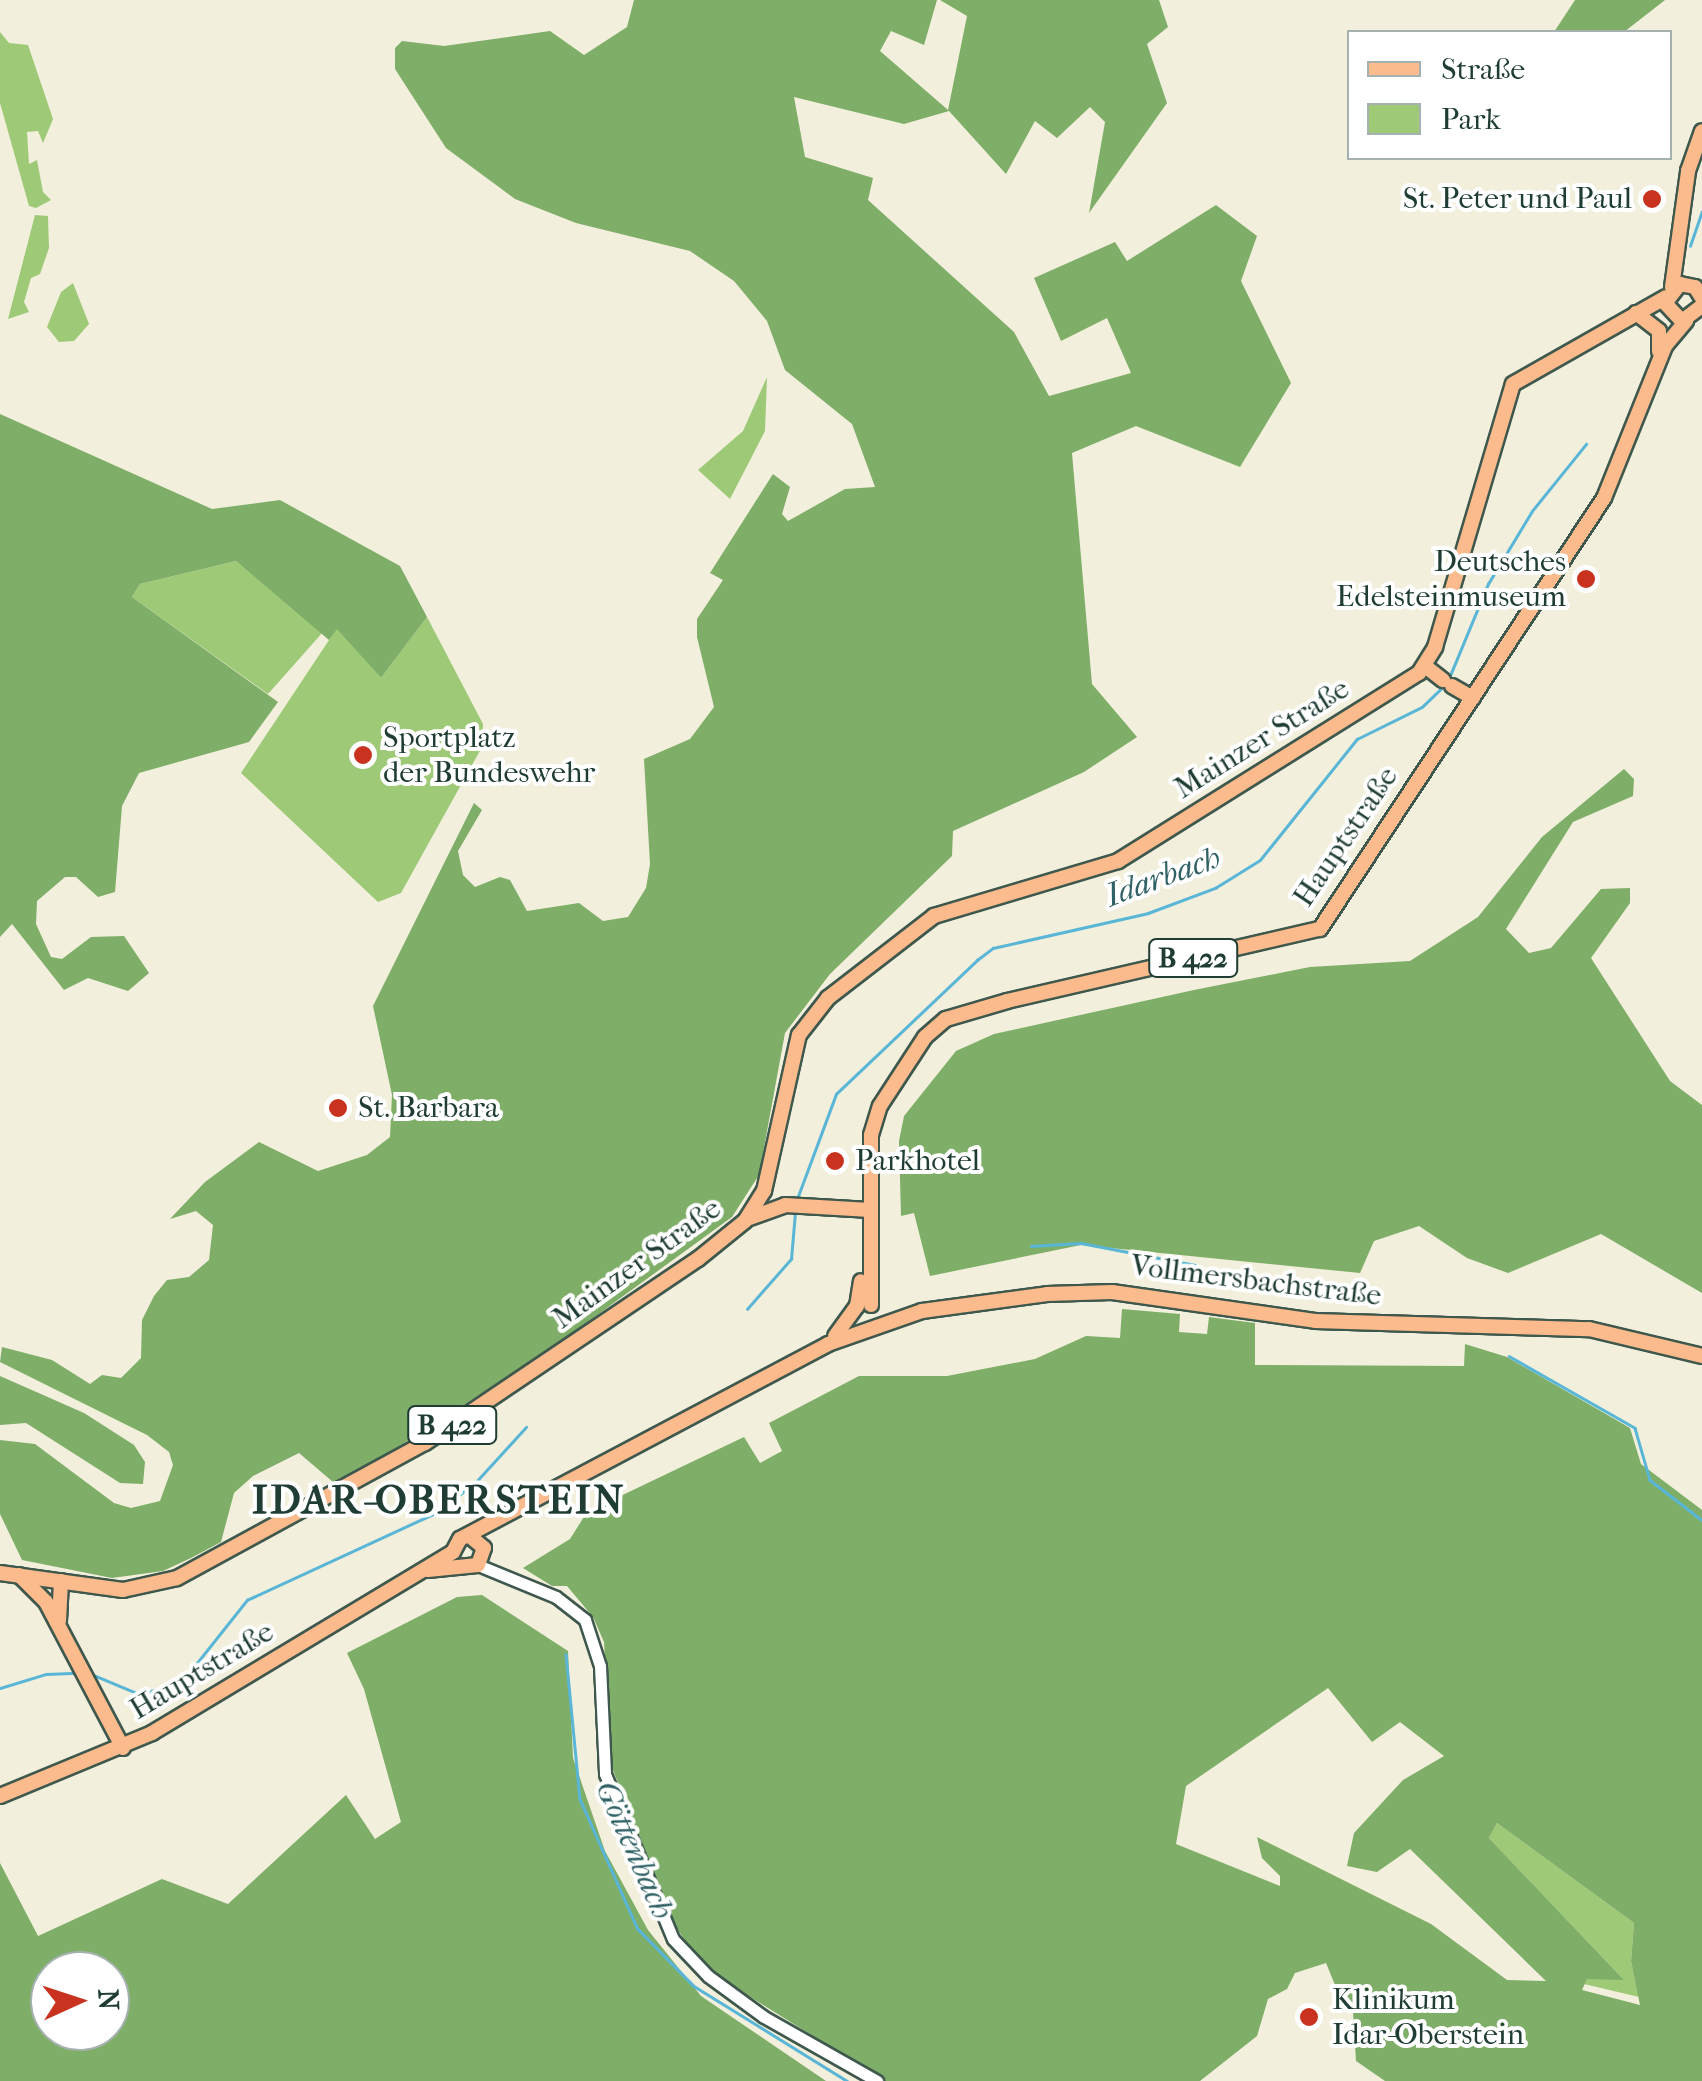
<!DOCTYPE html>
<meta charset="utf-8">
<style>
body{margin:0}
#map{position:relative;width:1702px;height:2081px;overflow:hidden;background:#f2efdc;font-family:"IM FELL French Canon",serif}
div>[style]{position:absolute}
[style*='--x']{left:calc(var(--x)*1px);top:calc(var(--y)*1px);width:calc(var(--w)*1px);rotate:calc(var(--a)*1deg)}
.green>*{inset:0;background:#9eca77}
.forest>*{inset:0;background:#7eae68}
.stream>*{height:2.5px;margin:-1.25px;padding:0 1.25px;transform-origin:1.25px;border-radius:1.25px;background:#59b6d7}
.roads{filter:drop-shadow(2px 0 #3f584d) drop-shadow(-2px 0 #3f584d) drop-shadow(0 2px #3f584d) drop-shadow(0 -2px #3f584d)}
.minor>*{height:11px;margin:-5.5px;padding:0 5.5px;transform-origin:5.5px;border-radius:5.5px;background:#fff}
.major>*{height:14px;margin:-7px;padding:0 7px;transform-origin:7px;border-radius:7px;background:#fbbb8c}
.dots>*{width:28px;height:28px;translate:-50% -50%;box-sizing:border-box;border:5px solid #fff;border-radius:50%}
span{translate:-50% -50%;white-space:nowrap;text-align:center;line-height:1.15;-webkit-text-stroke:8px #fff;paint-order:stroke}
.shield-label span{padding:2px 8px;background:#fff;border:2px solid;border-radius:8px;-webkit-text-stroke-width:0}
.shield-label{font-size:28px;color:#1f3d34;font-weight:700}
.poi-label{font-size:30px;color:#1f3d34}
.right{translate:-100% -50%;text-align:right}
.left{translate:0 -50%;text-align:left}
.street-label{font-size:30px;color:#1f3d34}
.water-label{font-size:32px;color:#306165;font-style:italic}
.district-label{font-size:40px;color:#1f3d34;font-weight:700;letter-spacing:2.5px}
.legend{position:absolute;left:1347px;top:30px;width:325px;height:130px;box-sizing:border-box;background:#fff;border:2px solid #a5b1ae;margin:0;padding:12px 18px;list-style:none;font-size:30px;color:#1f3d34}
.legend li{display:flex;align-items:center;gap:20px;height:50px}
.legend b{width:50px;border:2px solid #a5b1ae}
.north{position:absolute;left:30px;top:1951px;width:100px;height:100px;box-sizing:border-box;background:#fff;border:2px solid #a5b1ae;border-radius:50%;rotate:87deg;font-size:28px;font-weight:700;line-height:40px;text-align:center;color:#1f3d34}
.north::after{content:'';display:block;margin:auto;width:35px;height:45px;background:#c8321e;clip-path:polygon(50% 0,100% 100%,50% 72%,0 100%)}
</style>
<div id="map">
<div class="green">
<i style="clip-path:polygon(0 32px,9px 43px,28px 45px,53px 119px,43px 143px,38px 131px,27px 132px,29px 164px,37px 160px,43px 192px,51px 200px,36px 208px,29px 206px,0 103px)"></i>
<i style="clip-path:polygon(35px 215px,48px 216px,49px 248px,40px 274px,31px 278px,24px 302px,29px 312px,8px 319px)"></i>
<i style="clip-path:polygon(73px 283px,89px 324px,74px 341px,59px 342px,47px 327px,61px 292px)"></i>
<i style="clip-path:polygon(767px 377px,765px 431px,730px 499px,698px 470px,743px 431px)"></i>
<i style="clip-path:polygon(236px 561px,323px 632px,268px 694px,132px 597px,140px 584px)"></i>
<i style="clip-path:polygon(427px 617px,483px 724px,482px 747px,401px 893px,378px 902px,241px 773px,337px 628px,381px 678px)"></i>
<i style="clip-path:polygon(1497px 1823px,1634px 1923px,1631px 1961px,1639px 1997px,1584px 1984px,1586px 1979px,1623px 1979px,1489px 1838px)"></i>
</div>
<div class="forest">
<i style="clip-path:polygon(634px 0,937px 0,924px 45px,891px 31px,880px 51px,948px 110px,967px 16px,940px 0,1159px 0,1168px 27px,1147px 44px,1167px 103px,1089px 213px,1105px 122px,1090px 107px,1057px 138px,1035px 121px,1006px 174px,949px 111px,904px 124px,794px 97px,805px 157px,873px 178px,868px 200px,1014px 332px,1049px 396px,1131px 373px,1107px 318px,1061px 341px,1034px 278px,1115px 242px,1127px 261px,1216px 205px,1257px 236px,1241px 281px,1291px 383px,1240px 467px,1136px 426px,1072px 453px,1092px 684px,1137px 737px,1084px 772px,953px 831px,952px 856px,830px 974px,785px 1033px,759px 1175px,732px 1217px,549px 1350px,350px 1478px,333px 1482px,299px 1453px,253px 1476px,234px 1493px,221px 1542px,191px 1558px,163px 1571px,112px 1578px,22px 1560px,0 1514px,0 1440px,35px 1444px,114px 1503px,131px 1508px,160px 1501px,173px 1465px,169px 1452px,147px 1435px,0 1362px,2px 1347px,52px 1360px,90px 1384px,102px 1375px,121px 1378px,141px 1358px,142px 1320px,154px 1296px,167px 1280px,189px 1277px,209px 1260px,213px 1225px,196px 1211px,170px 1219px,205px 1182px,259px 1142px,318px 1171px,367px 1155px,390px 1137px,392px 1095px,373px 1006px,474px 803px,482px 810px,458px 851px,463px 875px,475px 887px,500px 877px,510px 880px,527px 911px,579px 903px,603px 921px,628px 917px,646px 888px,650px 864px,644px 759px,690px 739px,714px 707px,697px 637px,697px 619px,723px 580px,710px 573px,773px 474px,790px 487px,782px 514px,788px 521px,845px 489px,875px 487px,852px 424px,785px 370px,767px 321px,734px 281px,690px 251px,576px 223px,515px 199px,446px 148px,395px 69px,395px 48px,402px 41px,444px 46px,550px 31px,584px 55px,627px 27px)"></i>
<i style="clip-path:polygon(1575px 0,1665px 0,1624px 32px,1554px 32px)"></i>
<i style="clip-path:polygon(0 414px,212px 509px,280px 500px,400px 566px,427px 617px,381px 678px,337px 629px,329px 640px,236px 561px,140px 584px,132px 597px,278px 702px,249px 742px,139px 773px,122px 806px,115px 892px,98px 897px,76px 877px,65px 877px,37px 901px,36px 924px,51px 957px,62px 959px,91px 937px,124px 936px,149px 973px,128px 991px,88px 978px,64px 990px,12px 924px,0 937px)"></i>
<i style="clip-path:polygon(1624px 769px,1634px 779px,1633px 796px,1573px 822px,1506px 929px,1529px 953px,1551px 948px,1601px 889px,1630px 888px,1630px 903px,1591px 958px,1670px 1081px,1702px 1105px,1702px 1293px,1601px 1234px,1508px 1273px,1467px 1258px,1419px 1226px,1374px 1241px,1360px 1273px,1081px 1245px,930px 1276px,914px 1213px,901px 1216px,899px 1141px,904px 1116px,956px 1051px,994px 1034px,1194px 990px,1310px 967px,1410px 961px,1478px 917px,1542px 837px)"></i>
<i style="clip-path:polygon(evenodd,1122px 1309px,1180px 1314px,1179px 1332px,1207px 1334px,1209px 1317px,1255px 1323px,1255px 1365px,1464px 1366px,1465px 1344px,1507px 1357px,1630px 1428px,1641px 1464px,1702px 1510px,1702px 2081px,1385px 2081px,1356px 2061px,1353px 2011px,1346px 2012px,1326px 1963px,1295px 1973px,1287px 1989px,1268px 1999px,1257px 2036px,1200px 2081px,885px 2081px,704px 1968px,673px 1923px,611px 1765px,604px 1642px,593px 1617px,567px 1586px,552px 1586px,523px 1568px,570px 1539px,587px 1512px,744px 1437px,760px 1463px,782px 1451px,769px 1423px,859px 1376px,947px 1376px,1035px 1359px,1086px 1336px,1120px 1338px,1122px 1309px,1328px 1688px,1372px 1742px,1400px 1722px,1444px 1756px,1403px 1780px,1354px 1833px,1347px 1866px,1377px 1872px,1410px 1849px,1546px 1981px,1507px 1980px,1431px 1924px,1257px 1837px,1262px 1858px,1280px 1876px,1280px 1886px,1176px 1844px,1186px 1786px,1328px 1688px,1122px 1309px,1497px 1823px,1634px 1923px,1631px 1961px,1640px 2005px,1582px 1990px,1587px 1979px,1624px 1980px,1489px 1838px,1497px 1823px)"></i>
<i style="clip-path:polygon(0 1376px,84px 1413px,134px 1445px,145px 1462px,143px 1484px,120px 1483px,26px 1423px,0 1425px)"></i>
<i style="clip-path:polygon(evenodd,482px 1595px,568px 1651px,573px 1758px,605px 1851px,648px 1930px,701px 1996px,826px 2081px,0 2081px,0 1863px,38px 1936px,162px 1879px,228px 1904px,346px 1795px,375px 1839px,401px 1822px,364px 1689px,347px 1653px,457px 1597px,482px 1595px,50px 1971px,110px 1971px,110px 2031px,50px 2031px,50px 1971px)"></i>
</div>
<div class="stream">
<i style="--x:1690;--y:246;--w:36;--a:-71"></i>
<i style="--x:1449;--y:678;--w:102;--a:-67.5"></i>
<i style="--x:1488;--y:584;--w:85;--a:-58.9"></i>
<i style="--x:1532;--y:511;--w:86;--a:-51.1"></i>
<i style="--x:797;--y:1199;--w:112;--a:-69.6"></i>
<i style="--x:836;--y:1094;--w:195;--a:-43.5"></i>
<i style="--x:977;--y:960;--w:20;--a:-37"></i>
<i style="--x:993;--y:948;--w:159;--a:-12.7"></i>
<i style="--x:1148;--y:913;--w:72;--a:-20.5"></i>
<i style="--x:1215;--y:888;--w:53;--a:-31.9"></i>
<i style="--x:1260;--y:860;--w:155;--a:-51.3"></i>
<i style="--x:1357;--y:739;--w:72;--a:-26.2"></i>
<i style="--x:1422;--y:707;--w:32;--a:-44"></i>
<i style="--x:1031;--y:1246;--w:50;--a:-3.4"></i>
<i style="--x:1081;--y:1243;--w:116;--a:10.9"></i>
<i style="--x:747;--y:1309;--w:67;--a:-48.7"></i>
<i style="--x:791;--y:1259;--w:47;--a:-85.1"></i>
<i style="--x:1509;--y:1356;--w:145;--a:29.7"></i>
<i style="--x:1635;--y:1428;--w:54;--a:73.9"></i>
<i style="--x:1650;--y:1480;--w:66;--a:37.6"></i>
<i style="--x:438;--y:1514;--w:13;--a:0"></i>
<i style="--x:566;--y:1654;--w:146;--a:84.5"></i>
<i style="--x:580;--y:1799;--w:142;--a:66"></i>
<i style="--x:638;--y:1929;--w:80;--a:45.5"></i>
<i style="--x:694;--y:1986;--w:180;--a:31.8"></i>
<i style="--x:91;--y:1674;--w:52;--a:22.6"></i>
<i style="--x:139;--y:1694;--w:43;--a:-14.7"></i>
<i style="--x:181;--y:1683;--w:106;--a:-51.5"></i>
<i style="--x:247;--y:1600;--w:205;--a:-24.8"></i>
<i style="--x:433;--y:1514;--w:51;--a:-36.2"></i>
<i style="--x:474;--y:1484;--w:77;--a:-47.6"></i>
<i style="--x:0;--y:1688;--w:48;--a:-16.9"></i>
<i style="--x:46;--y:1674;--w:32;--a:-2"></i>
</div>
<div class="roads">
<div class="minor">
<i style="--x:478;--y:1565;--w:84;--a:22.3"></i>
<i style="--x:556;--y:1597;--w:37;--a:38"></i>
<i style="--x:585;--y:1620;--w:48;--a:71.9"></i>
<i style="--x:600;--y:1666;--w:108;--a:87.3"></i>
<i style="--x:605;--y:1774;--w:178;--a:67.6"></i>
<i style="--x:673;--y:1939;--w:51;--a:46.6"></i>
<i style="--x:708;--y:1976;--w:69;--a:36.2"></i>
<i style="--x:764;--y:2017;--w:130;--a:29.5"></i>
</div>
<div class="major">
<i style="--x:1672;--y:287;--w:117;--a:-82.1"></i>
<i style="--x:1688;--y:171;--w:42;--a:-70.7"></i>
<i style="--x:1702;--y:298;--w:13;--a:-122"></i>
<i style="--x:1695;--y:287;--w:15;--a:-169"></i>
<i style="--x:1680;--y:284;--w:24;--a:128"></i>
<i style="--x:1665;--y:303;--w:25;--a:47"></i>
<i style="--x:1682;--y:321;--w:25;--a:-37"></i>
<i style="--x:1636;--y:313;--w:29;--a:38"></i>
<i style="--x:1659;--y:331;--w:20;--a:90"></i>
<i style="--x:1425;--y:666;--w:23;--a:38"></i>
<i style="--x:1452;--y:686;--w:24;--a:30"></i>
<i style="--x:750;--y:1218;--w:37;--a:-20"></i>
<i style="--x:785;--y:1205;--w:85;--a:3.4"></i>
<i style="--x:871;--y:1305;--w:170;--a:-90"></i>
<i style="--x:871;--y:1135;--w:30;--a:-73"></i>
<i style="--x:880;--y:1106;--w:82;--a:-56.9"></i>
<i style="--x:925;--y:1037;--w:28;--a:-41"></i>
<i style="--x:946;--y:1019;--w:64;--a:-16.4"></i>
<i style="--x:1007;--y:1001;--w:321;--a:-13"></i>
<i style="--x:1320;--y:929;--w:516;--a:-56.62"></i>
<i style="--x:1604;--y:498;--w:164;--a:-68.1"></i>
<i style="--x:1665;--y:346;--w:33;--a:-50"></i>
<i style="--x:835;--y:1336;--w:37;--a:-54"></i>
<i style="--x:857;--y:1306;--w:25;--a:-81"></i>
<i style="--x:453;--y:1552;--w:15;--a:-62"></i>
<i style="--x:460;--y:1539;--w:416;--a:-27.9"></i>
<i style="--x:828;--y:1344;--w:100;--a:-19.3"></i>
<i style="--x:922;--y:1311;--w:126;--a:-7.7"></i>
<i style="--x:1047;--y:1294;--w:65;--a:-1.8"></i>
<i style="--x:1112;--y:1292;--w:205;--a:8.1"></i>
<i style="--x:1315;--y:1321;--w:274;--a:1.7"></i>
<i style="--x:1589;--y:1329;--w:116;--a:13.4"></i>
<i style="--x:428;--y:1570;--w:50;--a:-5.7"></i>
<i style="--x:478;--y:1565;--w:18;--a:-71"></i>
<i style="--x:484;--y:1548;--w:17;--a:-140"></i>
<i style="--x:0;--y:1573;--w:124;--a:7.9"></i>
<i style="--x:123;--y:1590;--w:55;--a:-12.5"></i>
<i style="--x:177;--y:1578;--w:282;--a:-28.6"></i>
<i style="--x:425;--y:1443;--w:329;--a:-34"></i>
<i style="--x:698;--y:1259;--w:60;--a:-39"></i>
<i style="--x:745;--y:1221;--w:36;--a:-58"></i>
<i style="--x:764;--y:1191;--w:160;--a:-77.4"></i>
<i style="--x:799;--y:1035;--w:47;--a:-51.9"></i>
<i style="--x:828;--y:998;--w:134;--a:-37.7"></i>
<i style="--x:934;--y:916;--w:192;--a:-16.6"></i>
<i style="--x:1118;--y:861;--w:355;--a:-32"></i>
<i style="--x:1419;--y:673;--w:31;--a:-58"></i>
<i style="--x:1435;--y:647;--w:274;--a:-73.5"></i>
<i style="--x:1513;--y:384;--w:176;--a:-29.6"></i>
<i style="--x:19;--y:1575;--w:38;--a:45"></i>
<i style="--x:46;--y:1602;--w:165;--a:62.2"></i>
<i style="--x:59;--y:1621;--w:40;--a:-87.1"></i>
<i style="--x:0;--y:1796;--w:165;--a:-22.5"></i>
<i style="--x:152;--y:1733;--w:351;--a:-31"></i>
</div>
</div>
<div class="dots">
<i style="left:1652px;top:199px;background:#c8321e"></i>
<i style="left:1586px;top:579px;background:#c8321e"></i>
<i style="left:363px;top:755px;background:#c8321e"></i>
<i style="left:338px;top:1108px;background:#c8321e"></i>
<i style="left:835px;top:1161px;background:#c8321e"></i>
<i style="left:1309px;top:2017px;background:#c8321e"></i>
</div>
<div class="shield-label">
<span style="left:1193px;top:958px">B 422</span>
<span style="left:452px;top:1425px">B 422</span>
</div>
<div class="poi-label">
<span class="right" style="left:1632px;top:199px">St. Peter und Paul</span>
<span class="right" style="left:1566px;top:579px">Deutsches<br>Edelsteinmuseum</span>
<span class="left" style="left:383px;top:755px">Sportplatz<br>der Bundeswehr</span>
<span class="left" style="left:358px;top:1108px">St. Barbara</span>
<span class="left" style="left:855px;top:1161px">Parkhotel</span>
<span class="left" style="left:1332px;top:2017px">Klinikum<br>Idar-Oberstein</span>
</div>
<div class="street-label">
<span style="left:1262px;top:739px;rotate:-32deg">Mainzer Straße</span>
<span style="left:1346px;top:837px;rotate:-56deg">Hauptstraße</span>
<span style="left:637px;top:1264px;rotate:-36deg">Mainzer Straße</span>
<span style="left:1256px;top:1281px;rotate:7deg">Vollmersbachstraße</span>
<span style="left:202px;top:1671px;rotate:-31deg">Hauptstraße</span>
</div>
<div class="water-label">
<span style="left:1163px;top:877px;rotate:-20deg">Idarbach</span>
<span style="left:634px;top:1850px;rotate:66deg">Göttenbach</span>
</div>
<div class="district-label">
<span style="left:439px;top:1500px">IDAR-OBERSTEIN</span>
</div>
<ul class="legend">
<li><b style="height:12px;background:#fbbb8c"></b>Straße</li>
<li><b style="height:28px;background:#9eca77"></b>Park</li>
</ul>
<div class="north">N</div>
</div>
